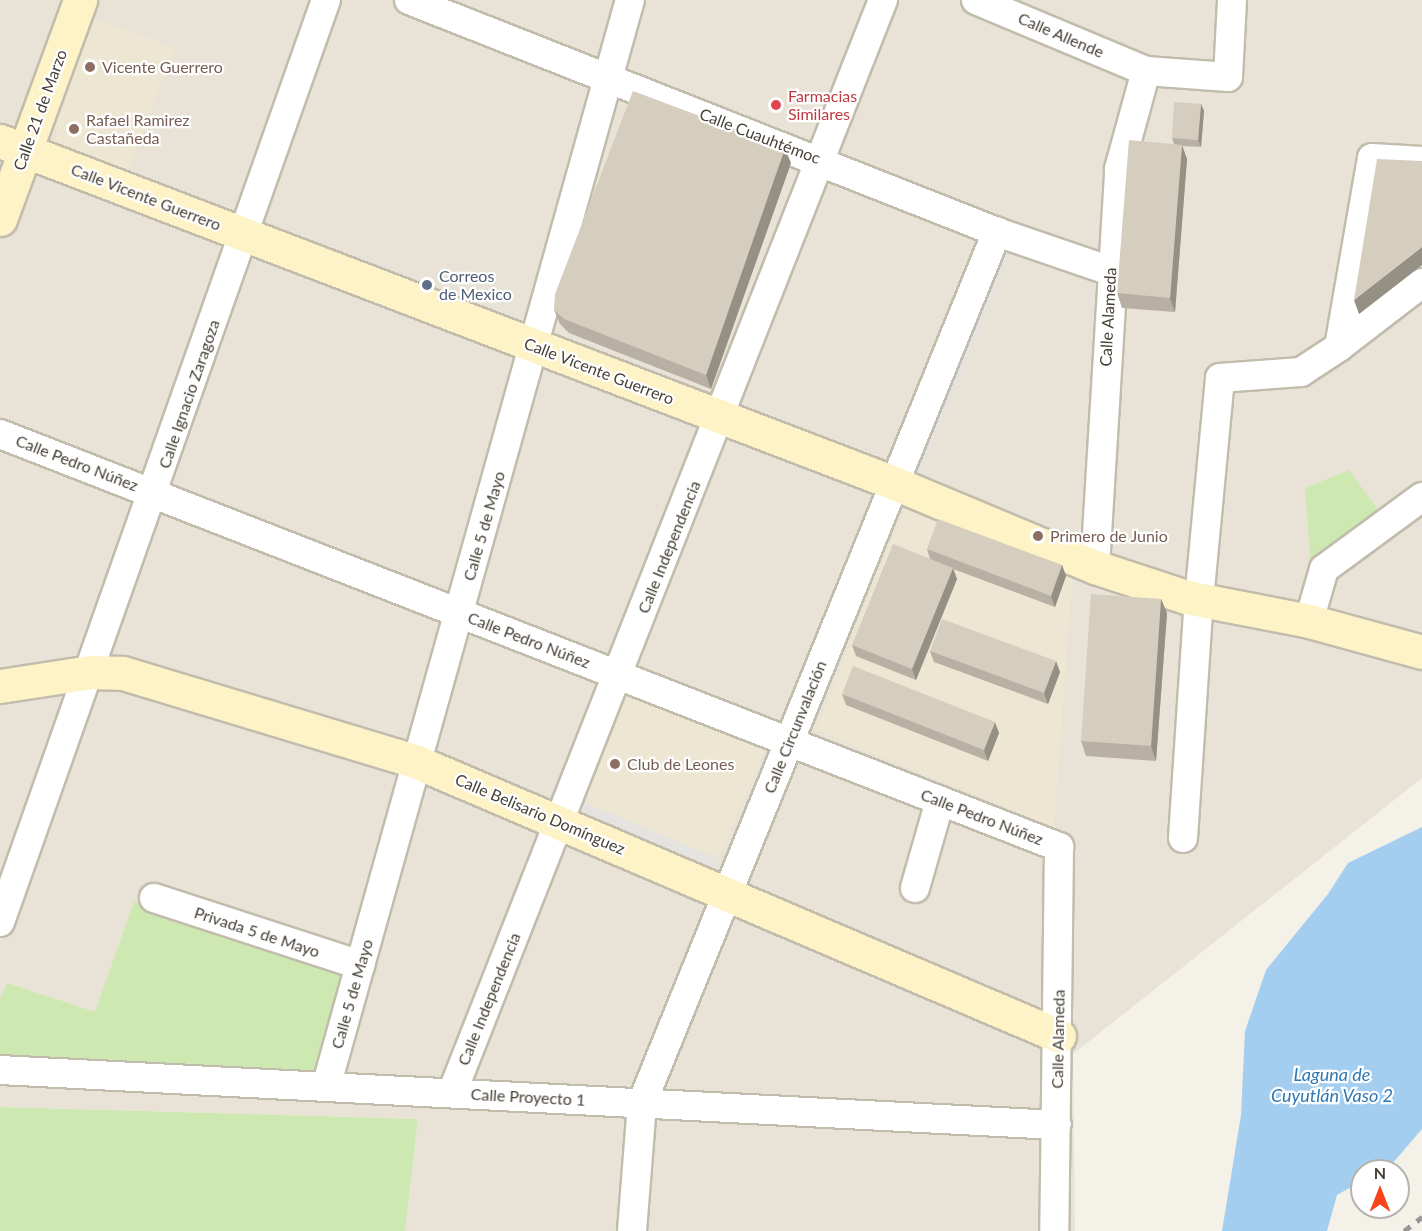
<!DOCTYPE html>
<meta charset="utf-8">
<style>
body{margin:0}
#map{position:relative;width:1422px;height:1231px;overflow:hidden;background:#f4f1e8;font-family:Lato,sans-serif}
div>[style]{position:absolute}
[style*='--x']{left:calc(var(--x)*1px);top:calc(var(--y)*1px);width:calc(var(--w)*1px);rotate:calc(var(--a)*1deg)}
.residential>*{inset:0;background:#e8e3d6}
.education>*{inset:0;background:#ede6d2}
.green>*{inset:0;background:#cde8b0}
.parking>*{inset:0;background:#e5e3df}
.water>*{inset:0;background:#a4cef0}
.roads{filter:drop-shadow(2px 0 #c2bcad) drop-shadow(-2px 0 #c2bcad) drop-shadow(0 2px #c2bcad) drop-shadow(0 -2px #c2bcad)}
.street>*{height:28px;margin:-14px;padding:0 14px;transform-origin:14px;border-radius:14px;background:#fff}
.secondary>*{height:33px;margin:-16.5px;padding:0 16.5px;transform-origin:16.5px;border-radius:16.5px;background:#fef3c7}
.rail>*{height:4.5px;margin-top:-2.25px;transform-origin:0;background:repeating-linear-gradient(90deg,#979797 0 8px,transparent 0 16px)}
.wall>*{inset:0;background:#b7b0a3}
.shaded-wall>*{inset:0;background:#959084}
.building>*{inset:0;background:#d5cdbd}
.dots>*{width:16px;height:16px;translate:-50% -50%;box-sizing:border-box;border:3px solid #fff;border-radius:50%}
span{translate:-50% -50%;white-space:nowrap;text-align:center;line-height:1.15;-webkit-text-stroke:4.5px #fff;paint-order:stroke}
.street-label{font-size:16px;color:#474136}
.education-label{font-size:16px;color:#785e54}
.left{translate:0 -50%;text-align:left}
.health-label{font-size:16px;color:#be3a42}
.service-label{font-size:16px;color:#4e5e75}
.water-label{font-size:18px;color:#2f77b3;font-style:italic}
.north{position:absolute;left:1350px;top:1159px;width:60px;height:60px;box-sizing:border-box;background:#fff;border:2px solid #b5b3af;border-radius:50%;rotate:0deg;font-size:16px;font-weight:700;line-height:24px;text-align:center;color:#474136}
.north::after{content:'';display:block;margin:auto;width:21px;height:27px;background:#f94319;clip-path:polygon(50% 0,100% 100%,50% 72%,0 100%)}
</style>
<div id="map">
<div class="residential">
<i style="clip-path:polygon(0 0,1422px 0,1422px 778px,1073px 1054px,1075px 1231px,405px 1231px,418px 1119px,0 1107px)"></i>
</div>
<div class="education">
<i style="clip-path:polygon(87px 16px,175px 48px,127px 175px,52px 147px,58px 131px,46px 126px)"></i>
<i style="clip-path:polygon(908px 501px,1073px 566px,1054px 827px,816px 730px)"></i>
<i style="clip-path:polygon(622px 691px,765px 750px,718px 859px,577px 799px)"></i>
</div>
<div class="green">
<i style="clip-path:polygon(1349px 470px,1381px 514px,1311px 566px,1305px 488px)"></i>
<i style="clip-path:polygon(134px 902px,350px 973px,315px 1086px,0 1062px,0 999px,7px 983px,95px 1012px)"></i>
<i style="clip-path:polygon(0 1107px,418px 1119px,405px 1231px,0 1231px)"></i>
</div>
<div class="parking">
<i style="clip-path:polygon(999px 243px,1013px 248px,917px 482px,903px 476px)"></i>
<i style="clip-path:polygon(577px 799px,718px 859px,708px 884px,566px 825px)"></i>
</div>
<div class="water">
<i style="clip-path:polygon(1422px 827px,1422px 1129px,1386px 1171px,1362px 1171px,1362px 1181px,1337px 1195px,1327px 1231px,1222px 1231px,1241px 1115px,1245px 1031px,1266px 970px,1328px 894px,1348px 863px)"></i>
</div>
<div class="roads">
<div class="street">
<i style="--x:409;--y:0;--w:632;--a:21.53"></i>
<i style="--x:997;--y:232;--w:120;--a:18.9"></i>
<i style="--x:976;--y:0;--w:184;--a:22.7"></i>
<i style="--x:1146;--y:71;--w:82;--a:4.2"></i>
<i style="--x:1228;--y:77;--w:77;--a:-87"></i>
<i style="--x:1422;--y:161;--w:50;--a:-176.6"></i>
<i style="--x:1372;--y:158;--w:192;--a:99.9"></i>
<i style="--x:1339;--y:347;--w:105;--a:-37.6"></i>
<i style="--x:0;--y:434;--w:1137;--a:21.31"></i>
<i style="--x:1059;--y:847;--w:384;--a:90.7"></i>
<i style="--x:1095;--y:567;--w:399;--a:-86.5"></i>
<i style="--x:1119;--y:169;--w:102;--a:-74.6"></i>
<i style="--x:1309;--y:621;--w:54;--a:-73.9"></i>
<i style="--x:1324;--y:569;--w:122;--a:-36.3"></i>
<i style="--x:1183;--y:838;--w:239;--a:-86.2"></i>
<i style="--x:1199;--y:600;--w:223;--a:-84.6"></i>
<i style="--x:1220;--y:378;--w:81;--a:-4.2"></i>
<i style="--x:1301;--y:372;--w:45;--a:-33.3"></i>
<i style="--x:915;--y:888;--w:91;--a:-74"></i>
<i style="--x:154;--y:898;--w:217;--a:18"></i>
<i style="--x:0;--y:922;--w:978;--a:-70.53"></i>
<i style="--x:0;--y:1070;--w:1058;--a:2.98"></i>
<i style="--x:326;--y:1087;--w:1129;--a:-74.38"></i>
<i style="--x:452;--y:1093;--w:1175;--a:-68.48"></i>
<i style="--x:632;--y:1231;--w:128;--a:-85.5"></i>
<i style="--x:642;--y:1103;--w:941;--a:-67.83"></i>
</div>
<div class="secondary">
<i style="--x:0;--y:141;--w:957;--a:20.93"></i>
<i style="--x:894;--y:483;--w:218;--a:22.7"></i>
<i style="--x:1095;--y:567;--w:96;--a:18.2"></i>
<i style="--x:1186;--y:597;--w:125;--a:11"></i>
<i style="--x:1309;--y:621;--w:117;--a:15.3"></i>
<i style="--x:0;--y:219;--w:233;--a:-69.9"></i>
<i style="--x:0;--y:686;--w:93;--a:-8.7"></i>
<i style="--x:92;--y:672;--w:31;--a:2"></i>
<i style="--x:123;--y:673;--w:307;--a:16.8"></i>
<i style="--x:417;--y:762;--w:698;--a:23.11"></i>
</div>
</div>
<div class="rail">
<i style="--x:1404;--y:1231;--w:23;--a:-38"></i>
</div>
<div class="wall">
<i style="clip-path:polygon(1201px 104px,1204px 111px,1201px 147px,1182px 146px,1187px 159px,1175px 312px,1122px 308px,1117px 293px,1174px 144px,1172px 138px)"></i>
<i style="clip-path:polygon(791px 163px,711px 389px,569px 333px,560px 324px,554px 310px)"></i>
<i style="clip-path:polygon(927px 549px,1062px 565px,1066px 576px,1055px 607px,953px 569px,957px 579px,916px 680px,856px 656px,852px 645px,930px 559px)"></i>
<i style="clip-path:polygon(1161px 599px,1167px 613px,1156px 761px,1086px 756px,1081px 741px)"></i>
<i style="clip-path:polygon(930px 651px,1060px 672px,1048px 704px,934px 662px)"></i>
<i style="clip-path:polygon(842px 694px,999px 733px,988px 761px,846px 705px)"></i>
</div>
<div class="shaded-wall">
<i style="clip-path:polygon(1201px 104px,1204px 111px,1201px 147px,1198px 140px)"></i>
<i style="clip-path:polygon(1182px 145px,1187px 159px,1175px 312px,1170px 298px)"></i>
<i style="clip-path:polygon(785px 148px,791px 163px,711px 389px,706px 375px)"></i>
<i style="clip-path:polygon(1422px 247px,1422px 265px,1359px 314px,1354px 300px)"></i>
<i style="clip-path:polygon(1062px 565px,1066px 576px,1055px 607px,1051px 596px)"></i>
<i style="clip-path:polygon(953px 568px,957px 579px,916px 680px,912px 669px)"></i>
<i style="clip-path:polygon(1161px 599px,1167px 613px,1156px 761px,1151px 746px)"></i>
<i style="clip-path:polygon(1056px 661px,1060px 672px,1048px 704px,1044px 693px)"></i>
<i style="clip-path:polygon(995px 722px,999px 733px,988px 761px,984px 750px)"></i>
</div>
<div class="building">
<i style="clip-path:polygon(633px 91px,785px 148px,706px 375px,564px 319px,554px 310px,555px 294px)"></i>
<i style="clip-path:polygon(1174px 102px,1201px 104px,1198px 140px,1172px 138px)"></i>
<i style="clip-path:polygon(1129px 140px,1182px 145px,1170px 298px,1117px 293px)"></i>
<i style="clip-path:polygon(1377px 159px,1422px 161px,1422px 247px,1354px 300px)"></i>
<i style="clip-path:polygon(938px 519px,1062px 565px,1051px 596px,927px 549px)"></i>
<i style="clip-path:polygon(893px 544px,953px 568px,912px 669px,852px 645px)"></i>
<i style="clip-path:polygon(1091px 594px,1161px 599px,1151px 746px,1081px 741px)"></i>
<i style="clip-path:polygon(942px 619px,1056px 661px,1044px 693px,930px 651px)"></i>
<i style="clip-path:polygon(853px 666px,995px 722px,984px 750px,842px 694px)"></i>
</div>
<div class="dots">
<i style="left:90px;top:67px;background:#8d6e63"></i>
<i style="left:776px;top:105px;background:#e0444e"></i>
<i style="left:74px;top:129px;background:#8d6e63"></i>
<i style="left:427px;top:285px;background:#5c6f8a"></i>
<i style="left:1038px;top:536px;background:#8d6e63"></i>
<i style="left:615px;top:764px;background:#8d6e63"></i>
</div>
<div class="street-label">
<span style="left:1061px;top:35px;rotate:23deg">Calle Allende</span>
<span style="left:40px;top:110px;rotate:-70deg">Calle 21 de Marzo</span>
<span style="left:760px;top:136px;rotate:21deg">Calle Cuauhtémoc</span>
<span style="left:146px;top:197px;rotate:21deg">Calle Vicente Guerrero</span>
<span style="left:1108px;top:317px;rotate:-87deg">Calle Alameda</span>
<span style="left:599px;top:371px;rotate:21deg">Calle Vicente Guerrero</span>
<span style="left:189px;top:394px;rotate:-71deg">Calle Ignacio Zaragoza</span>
<span style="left:77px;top:463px;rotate:21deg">Calle Pedro Núñez</span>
<span style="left:484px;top:526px;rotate:-74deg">Calle 5 de Mayo</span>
<span style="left:669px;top:547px;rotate:-68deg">Calle Independencia</span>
<span style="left:529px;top:640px;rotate:21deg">Calle Pedro Núñez</span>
<span style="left:795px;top:727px;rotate:-68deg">Calle Circunvalación</span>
<span style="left:540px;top:814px;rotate:23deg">Calle Belisario Domínguez</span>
<span style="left:982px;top:817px;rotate:21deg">Calle Pedro Núñez</span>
<span style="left:257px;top:932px;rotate:18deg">Privada 5 de Mayo</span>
<span style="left:352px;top:994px;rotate:-74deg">Calle 5 de Mayo</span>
<span style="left:489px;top:999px;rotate:-68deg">Calle Independencia</span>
<span style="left:1058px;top:1039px;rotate:-89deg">Calle Alameda</span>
<span style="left:528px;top:1097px;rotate:3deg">Calle Proyecto 1</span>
</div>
<div class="education-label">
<span class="left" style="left:102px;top:67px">Vicente Guerrero</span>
<span class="left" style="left:86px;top:129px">Rafael Ramirez<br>Castañeda</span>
<span class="left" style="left:1050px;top:536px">Primero de Junio</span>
<span class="left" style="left:627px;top:764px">Club de Leones</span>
</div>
<div class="health-label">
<span class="left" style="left:788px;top:105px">Farmacias<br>Similares</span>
</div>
<div class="service-label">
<span class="left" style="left:439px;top:285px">Correos<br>de Mexico</span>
</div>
<div class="water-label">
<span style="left:1332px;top:1085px">Laguna de<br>Cuyutlán Vaso 2</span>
</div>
<div class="north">N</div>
</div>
